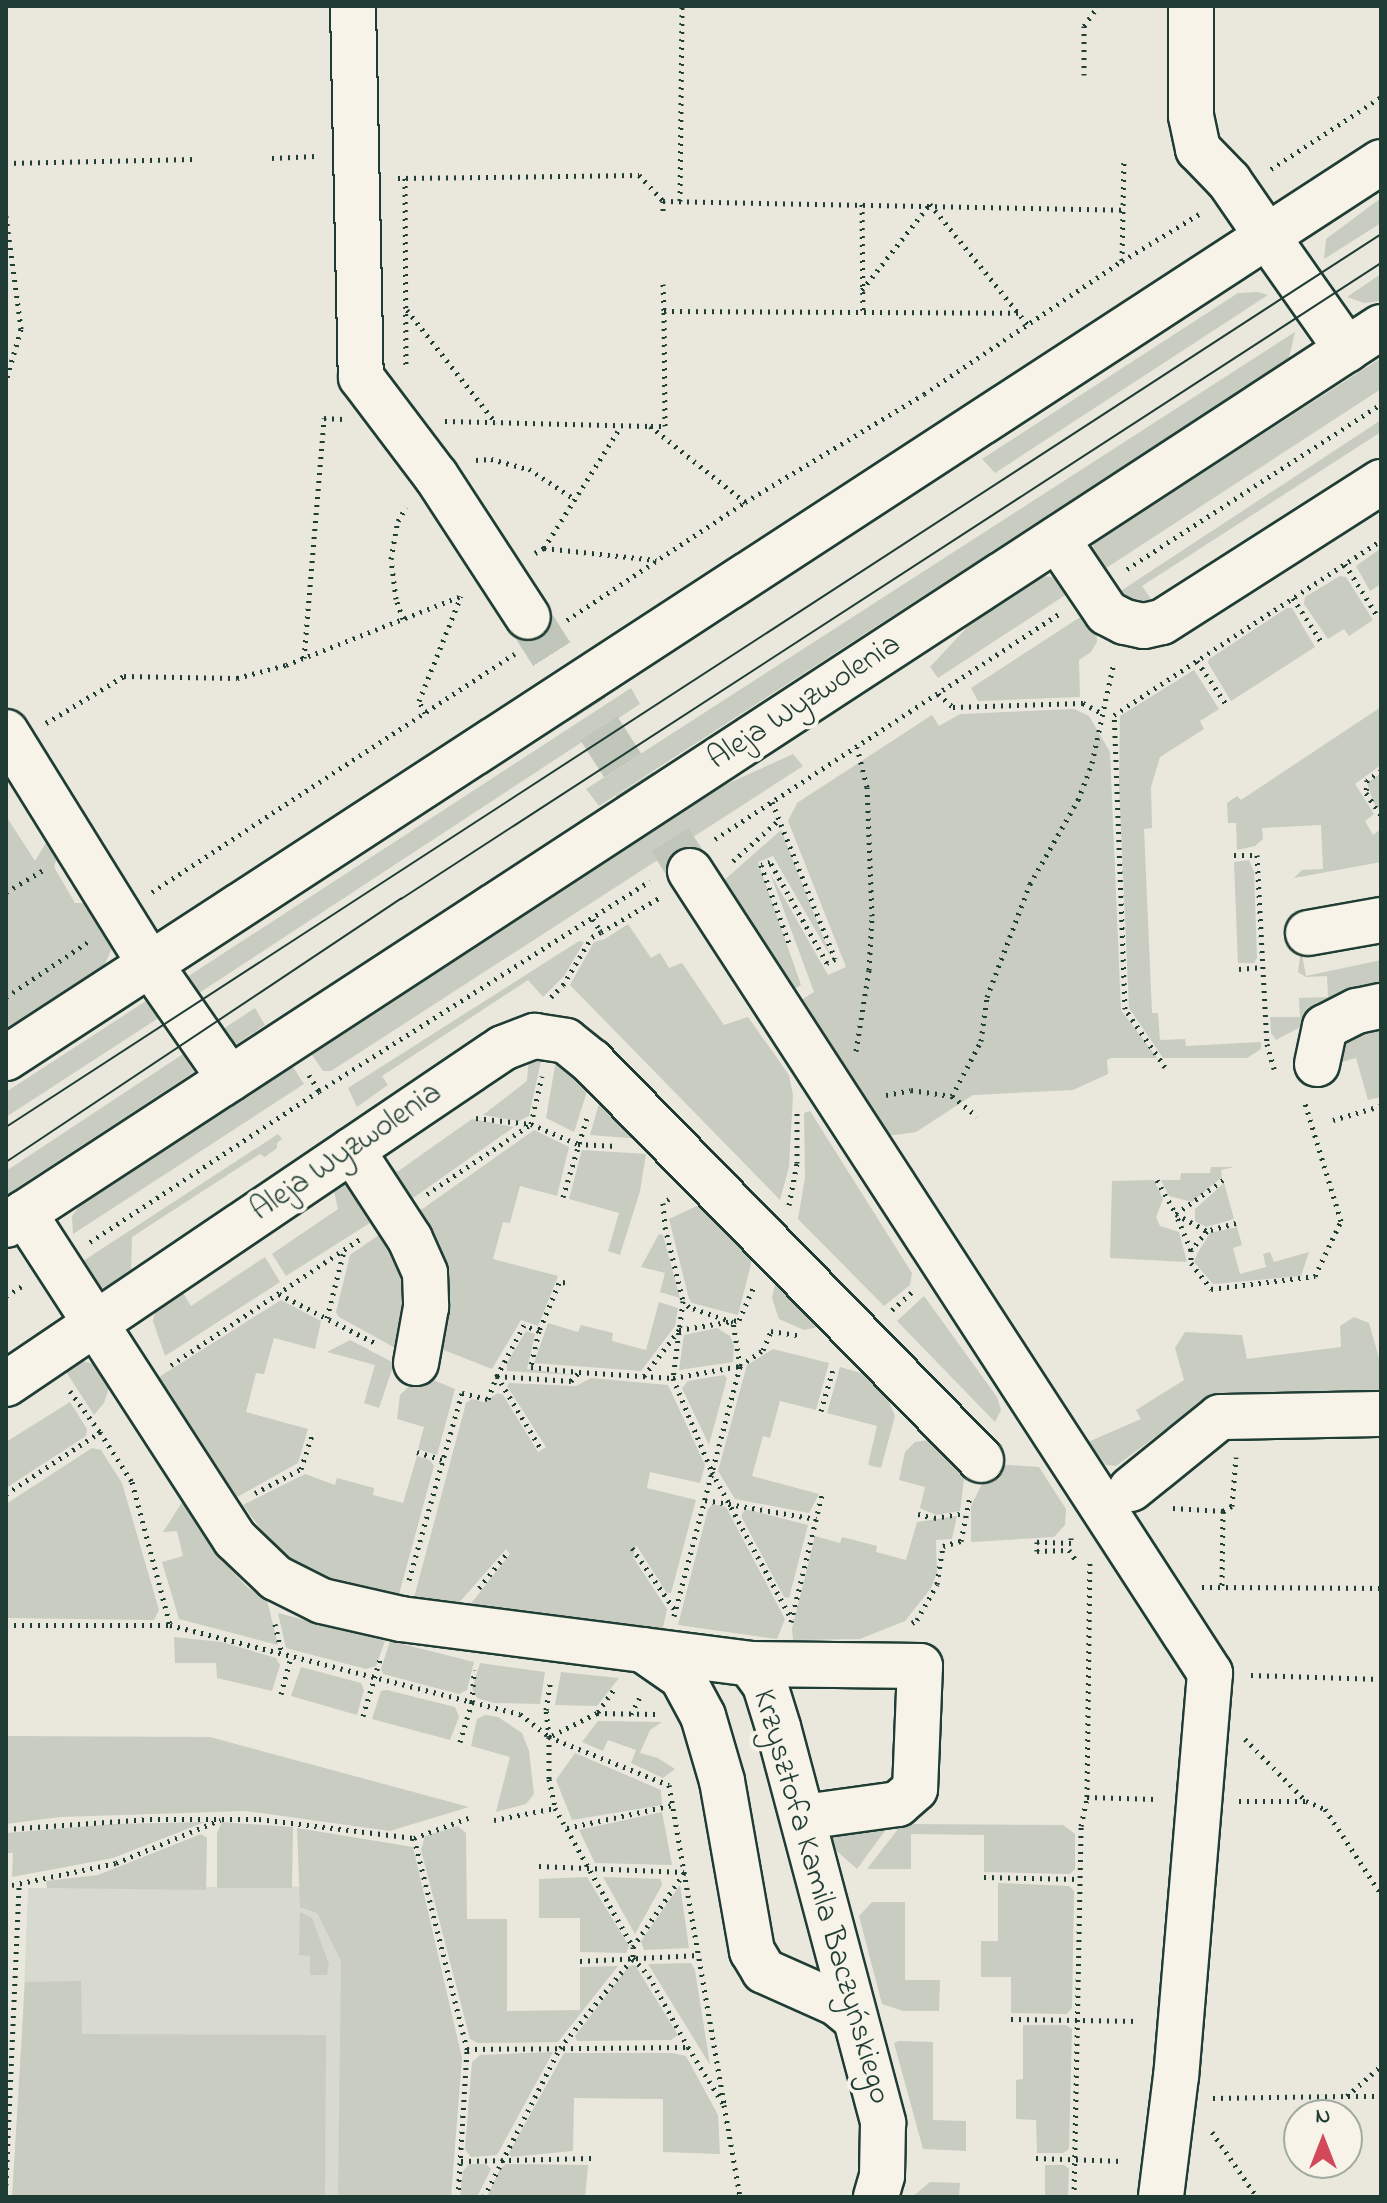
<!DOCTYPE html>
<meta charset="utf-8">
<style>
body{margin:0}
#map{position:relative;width:1387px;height:2203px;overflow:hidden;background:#eae8dd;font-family:"Indie Flower",sans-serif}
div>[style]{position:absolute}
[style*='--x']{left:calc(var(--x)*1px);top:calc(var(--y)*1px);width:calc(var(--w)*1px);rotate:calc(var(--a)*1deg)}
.built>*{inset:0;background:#d9dacf}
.green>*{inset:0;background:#c8ccc1}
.minor-tunnel>*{height:44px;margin-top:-22px;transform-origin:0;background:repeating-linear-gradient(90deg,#c1c6bb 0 44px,transparent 0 66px)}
.path>*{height:5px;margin-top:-2.5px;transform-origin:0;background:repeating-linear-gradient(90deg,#1f3d34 0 2px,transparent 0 8px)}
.roads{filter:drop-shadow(2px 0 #1f3d34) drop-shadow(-2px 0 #1f3d34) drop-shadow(0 2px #1f3d34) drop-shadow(0 -2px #1f3d34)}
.minor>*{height:44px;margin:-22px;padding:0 22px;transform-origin:22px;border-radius:22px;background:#f7f3e8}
.major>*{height:44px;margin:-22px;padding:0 22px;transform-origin:22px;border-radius:22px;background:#f7f3e8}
.tram>*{height:2px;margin:-1px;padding:0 1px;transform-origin:1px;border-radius:1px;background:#1f3d34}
span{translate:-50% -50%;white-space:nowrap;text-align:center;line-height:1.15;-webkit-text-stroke:8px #f7f3e8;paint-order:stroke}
.street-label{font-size:32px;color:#1f3d34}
.frame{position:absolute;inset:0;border:8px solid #1f3d34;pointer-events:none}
.north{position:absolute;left:1283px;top:2099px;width:80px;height:80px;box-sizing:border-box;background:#f7f3e8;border:2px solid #a1aaa0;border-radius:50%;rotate:0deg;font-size:22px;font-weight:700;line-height:32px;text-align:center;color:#1f3d34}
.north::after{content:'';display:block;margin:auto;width:28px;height:36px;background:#d1495b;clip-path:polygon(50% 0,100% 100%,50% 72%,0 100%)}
</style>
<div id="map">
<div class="built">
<i style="clip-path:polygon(398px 1886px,425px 2197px,16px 2197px,28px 1888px)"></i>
</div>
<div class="green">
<i style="clip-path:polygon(1381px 198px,1381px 223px,1324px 259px,1326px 239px)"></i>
<i style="clip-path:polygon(1381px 274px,1381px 301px,1364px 303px,1347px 297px)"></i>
<i style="clip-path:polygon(1258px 292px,1268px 295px,995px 473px,982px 459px,1238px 293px)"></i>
<i style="clip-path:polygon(1295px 332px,1289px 358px,1281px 364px,599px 806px,586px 789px)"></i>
<i style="clip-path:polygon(1381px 358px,1381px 389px,1097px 574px,1088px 555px,1095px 542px)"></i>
<i style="clip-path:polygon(1381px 420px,1381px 432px,1142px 586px,1155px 605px,1150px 615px,1113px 596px)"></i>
<i style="clip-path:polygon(1381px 548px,1381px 584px,1370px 591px,1356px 566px)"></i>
<i style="clip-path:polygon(1043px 576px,1061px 578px,1073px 590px,938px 678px,930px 667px,972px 622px)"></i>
<i style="clip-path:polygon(1340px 576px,1346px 577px,1373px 620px,1349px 636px,1344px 629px,1328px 639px,1304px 604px,1305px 597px)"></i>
<i style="clip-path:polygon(1287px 608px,1292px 608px,1315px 647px,1231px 701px,1208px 663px,1209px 659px)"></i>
<i style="clip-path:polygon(1088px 612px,1096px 626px,1097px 642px,1091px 652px,1079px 660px,1080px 697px,978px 701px,971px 688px)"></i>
<i style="clip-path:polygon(1194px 670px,1219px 709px,1200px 721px,1204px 729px,1160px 757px,1151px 787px,1152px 828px,1144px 829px,1152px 1013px,1158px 1013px,1160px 1040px,1185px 1039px,1186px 1046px,1261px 1042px,1261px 1049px,1247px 1058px,1163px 1058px,1129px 1008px,1119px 785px,1120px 716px)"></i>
<i style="clip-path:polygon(631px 688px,640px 704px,199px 993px,187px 977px)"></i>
<i style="clip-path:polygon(1381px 707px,1381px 765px,1355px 784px,1374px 814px,1365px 821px,1373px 835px,1381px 829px,1381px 862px,1294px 878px,1302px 870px,1323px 869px,1321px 825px,1262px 828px,1263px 839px,1255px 846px,1237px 850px,1236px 823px,1228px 823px,1227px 803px,1237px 796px,1241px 800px)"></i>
<i style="clip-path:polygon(1074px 709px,1089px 716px,1110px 752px,1121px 1010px,1157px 1058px,1111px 1058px,1107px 1060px,1108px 1074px,1073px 1090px,973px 1095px,916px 1132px,887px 1136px,798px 1002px,814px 992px,770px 873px,828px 975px,846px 967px,788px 821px,797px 803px,932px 715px,939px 726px,960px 714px)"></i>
<i style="clip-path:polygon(793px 754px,803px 766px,331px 1071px,323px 1071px,310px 1052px,698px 797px)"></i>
<i style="clip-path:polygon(1381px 773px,1381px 810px,1374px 804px,1367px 783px)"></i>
<i style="clip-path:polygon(6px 816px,35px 861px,52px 833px,60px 848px,54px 867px,75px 903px,89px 903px,115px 942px,101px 972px,6px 1034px)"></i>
<i style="clip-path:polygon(781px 830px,831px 957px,773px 856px,758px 862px,801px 985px,791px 991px,721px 883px)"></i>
<i style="clip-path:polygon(1249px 860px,1254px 871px,1257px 958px,1254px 963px,1238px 963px,1234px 862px)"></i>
<i style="clip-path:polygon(628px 924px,651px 958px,660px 953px,669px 968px,682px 963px,724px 1025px,748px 1017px,789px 1075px,793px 1095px,789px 1167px,780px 1200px,570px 985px,594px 942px,605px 939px)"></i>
<i style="clip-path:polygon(579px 941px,584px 942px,564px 976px,543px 997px,528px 980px,382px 1076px,388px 1085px,357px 1107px,348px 1088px)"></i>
<i style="clip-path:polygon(1301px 949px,1306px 976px,1381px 960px,1381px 996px,1340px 1006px,1276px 1040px,1271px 1033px,1270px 1017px,1300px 1017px,1299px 998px,1328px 997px,1327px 976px,1306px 977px,1298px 972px)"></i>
<i style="clip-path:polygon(149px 999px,160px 1017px,6px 1117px,6px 1092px)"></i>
<i style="clip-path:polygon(255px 1008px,265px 1025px,234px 1046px,220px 1031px)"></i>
<i style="clip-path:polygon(1381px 1014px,1381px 1097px,1368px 1100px,1356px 1058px,1330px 1065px,1333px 1034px)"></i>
<i style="clip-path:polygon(543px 1052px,529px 1116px,519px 1121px,483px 1115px,527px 1081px,529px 1056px)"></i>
<i style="clip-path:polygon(183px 1054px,194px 1072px,6px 1195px,6px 1171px)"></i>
<i style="clip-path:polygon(557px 1054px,591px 1079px,574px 1132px,546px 1118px)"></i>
<i style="clip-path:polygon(291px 1064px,304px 1084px,73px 1234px,72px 1216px,82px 1202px)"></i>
<i style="clip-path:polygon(603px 1090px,641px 1139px,590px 1135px)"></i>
<i style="clip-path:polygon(810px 1111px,912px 1273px,910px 1285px,884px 1306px,798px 1219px,805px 1177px,804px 1113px)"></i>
<i style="clip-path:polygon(472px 1119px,514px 1127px,403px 1205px,372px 1153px,380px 1150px,397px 1172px)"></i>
<i style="clip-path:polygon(534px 1130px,569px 1147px,557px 1196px,520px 1186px,510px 1223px,503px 1222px,493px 1259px,558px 1276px,538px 1326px,521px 1320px,492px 1369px,431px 1345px,411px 1217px)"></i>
<i style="clip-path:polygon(278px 1134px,282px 1139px,277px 1143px,277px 1148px,265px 1157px,260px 1154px,132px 1237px,131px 1280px,115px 1289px,98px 1287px,77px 1265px)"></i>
<i style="clip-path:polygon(582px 1150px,646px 1154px,640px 1191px,620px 1255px,608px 1251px,619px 1213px,569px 1199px)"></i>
<i style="clip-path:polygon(1211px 1167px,1234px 1167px,1221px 1170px,1222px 1177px,1192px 1202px,1169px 1196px,1161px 1180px,1180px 1180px,1181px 1173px,1210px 1173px)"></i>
<i style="clip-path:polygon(351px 1178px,381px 1216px,286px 1276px,272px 1254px,338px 1209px,333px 1186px)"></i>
<i style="clip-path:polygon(1154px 1180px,1163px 1199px,1156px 1217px,1160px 1226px,1179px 1232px,1187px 1262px,1110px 1258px,1112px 1181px)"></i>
<i style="clip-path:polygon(1224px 1183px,1234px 1219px,1206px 1227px,1195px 1221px,1195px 1209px)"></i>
<i style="clip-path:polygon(703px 1203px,754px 1252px,738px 1315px,692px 1303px,689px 1299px,669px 1219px)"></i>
<i style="clip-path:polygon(1237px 1227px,1242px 1245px,1233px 1248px,1240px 1274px,1266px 1267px,1263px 1254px,1270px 1252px,1274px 1262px,1309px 1252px,1301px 1276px,1213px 1284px,1194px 1262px,1197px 1254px,1210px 1233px)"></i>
<i style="clip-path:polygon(389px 1228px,409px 1276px,399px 1350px,339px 1317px,336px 1312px,350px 1255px)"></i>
<i style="clip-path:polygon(659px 1234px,663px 1235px,680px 1298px,660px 1292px,665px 1273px,641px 1267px)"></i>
<i style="clip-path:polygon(265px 1257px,280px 1282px,165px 1356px,153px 1321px,156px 1304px,182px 1291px,191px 1306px)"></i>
<i style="clip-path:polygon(778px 1271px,821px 1321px,818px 1327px,804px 1330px,779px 1319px,772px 1298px)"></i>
<i style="clip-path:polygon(924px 1296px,997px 1397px,1001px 1410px,995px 1422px,897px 1321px)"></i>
<i style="clip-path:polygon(281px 1300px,321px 1321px,315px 1349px,274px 1338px,264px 1374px,256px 1373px,246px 1412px,308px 1429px,298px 1463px,237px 1497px,159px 1377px)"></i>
<i style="clip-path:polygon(659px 1302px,678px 1308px,675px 1326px,641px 1371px,534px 1363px,548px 1323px,578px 1332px,581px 1325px,613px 1333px,612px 1341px,646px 1350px)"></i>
<i style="clip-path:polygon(1354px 1317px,1369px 1323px,1381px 1365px,1381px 1387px,1374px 1393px,1212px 1395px,1116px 1466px,1106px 1465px,1088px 1442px,1141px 1419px,1136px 1410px,1184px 1380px,1175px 1348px,1185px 1332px,1242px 1335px,1247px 1359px,1341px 1347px,1340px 1326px)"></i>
<i style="clip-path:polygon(717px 1328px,730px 1336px,734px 1346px,733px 1362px,679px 1370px,684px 1335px)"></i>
<i style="clip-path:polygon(526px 1331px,535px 1334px,527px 1369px,574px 1375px,507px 1371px,507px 1363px)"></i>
<i style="clip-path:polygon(350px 1340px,394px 1363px,379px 1408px,364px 1403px,375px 1365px,327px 1352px)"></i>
<i style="clip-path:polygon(773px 1349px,829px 1363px,816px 1410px,780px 1401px,770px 1438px,763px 1436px,752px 1476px,819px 1494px,809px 1513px,735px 1499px,718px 1471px,747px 1365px)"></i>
<i style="clip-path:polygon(82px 1361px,97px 1365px,109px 1388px,104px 1403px,94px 1415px,63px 1367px)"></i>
<i style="clip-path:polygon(840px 1367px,879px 1378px,895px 1416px,881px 1468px,868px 1465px,877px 1426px,827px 1413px)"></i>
<i style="clip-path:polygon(724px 1375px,727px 1378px,709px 1445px,682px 1388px,688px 1381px)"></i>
<i style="clip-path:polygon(591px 1378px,668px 1385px,705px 1465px,700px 1483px,650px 1472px,647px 1488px,696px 1500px,671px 1593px,667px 1593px,636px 1545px,633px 1557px,667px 1609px,662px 1632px,465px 1611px,510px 1554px,506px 1549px,451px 1612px,412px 1605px,466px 1403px,472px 1399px,484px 1402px,498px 1393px,503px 1395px,538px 1452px,546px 1447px,507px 1386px,509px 1383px,576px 1386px)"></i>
<i style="clip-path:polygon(431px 1379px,455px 1389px,437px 1455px,418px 1449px,424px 1427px,397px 1419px,400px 1395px,410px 1385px)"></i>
<i style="clip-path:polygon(70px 1402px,87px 1429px,86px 1436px,6px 1488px,6px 1442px)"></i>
<i style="clip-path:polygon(928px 1440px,944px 1443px,965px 1472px,960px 1511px,936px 1515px,920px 1508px,925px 1487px,899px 1480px,905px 1452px,915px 1442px)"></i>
<i style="clip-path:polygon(92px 1448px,101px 1450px,122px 1483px,159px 1610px,154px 1620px,6px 1618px,6px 1504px)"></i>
<i style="clip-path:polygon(417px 1456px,430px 1460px,434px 1466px,398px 1598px,346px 1585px,297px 1565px,274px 1547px,243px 1505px,305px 1474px,335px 1485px,337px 1478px,374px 1488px,373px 1495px,403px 1503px)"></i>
<i style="clip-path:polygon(992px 1464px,1039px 1467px,1066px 1509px,1065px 1525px,1054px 1537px,971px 1542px,971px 1506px)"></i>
<i style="clip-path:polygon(184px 1499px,191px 1516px,223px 1561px,247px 1587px,267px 1600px,278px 1645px,179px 1619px,162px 1562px,183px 1556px,177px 1531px,163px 1532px)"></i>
<i style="clip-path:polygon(713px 1504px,726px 1507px,785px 1619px,777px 1639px,678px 1625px,708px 1509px)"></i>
<i style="clip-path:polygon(745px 1509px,808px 1525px,789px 1598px,784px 1597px,741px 1516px)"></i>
<i style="clip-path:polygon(957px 1516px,952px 1539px,936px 1540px,937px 1573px,931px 1588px,905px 1621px,860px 1639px,793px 1640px,792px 1629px,815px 1536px,840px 1543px,842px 1537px,877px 1546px,876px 1552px,906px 1560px,917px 1522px)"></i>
<i style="clip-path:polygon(278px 1613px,385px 1641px,376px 1666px,366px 1669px,286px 1648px)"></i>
<i style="clip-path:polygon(174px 1637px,222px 1642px,276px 1658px,280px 1665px,272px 1691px,217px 1678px,216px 1663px,175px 1663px)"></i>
<i style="clip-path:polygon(390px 1641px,474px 1662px,467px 1690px,459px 1694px,383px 1674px,381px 1669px)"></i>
<i style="clip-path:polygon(480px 1663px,545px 1672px,540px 1704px,494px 1703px,477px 1698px,472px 1689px)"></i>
<i style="clip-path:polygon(301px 1667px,361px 1683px,364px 1690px,357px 1715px,291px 1696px)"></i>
<i style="clip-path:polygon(561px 1672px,619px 1678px,597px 1706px,555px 1705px)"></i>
<i style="clip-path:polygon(387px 1690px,455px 1707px,459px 1717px,450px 1740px,372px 1719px,381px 1691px)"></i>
<i style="clip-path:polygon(485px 1715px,498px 1717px,522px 1733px,529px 1751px,534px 1794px,526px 1804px,496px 1812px,510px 1757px,471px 1746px,477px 1719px)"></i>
<i style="clip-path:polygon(598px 1721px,662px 1722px,650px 1730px,640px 1753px,658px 1758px,675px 1769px,663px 1778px,631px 1763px,636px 1750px,608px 1740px,603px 1751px,582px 1742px)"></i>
<i style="clip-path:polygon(6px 1736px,210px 1737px,469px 1807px,390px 1831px,246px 1811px,60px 1817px,6px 1824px)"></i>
<i style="clip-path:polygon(575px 1753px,661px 1790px,662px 1805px,572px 1820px,556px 1780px)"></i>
<i style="clip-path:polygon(662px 1812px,672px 1865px,595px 1863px,579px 1830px)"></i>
<i style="clip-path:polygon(205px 1822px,113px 1858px,12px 1877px,13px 1853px,6px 1853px,6px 1833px,114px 1824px)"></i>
<i style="clip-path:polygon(222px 1822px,293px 1827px,292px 1888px,217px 1888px,217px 1833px)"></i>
<i style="clip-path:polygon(902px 1824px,1063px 1825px,1075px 1834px,1075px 1869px,1070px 1874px,984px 1872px,984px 1835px,911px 1834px,911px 1869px,867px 1869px)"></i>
<i style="clip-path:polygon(458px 1826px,466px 1833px,467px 1919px,507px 1919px,507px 2011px,580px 2010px,580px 1967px,618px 1966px,558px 2042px,478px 2043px,470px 2039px,421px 1850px,425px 1836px)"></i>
<i style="clip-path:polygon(297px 1828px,413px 1847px,462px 2058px,451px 2197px,338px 2197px,341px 1961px,317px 1913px,300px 1907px)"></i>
<i style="clip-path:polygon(887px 1828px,857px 1869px,830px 1845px,829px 1838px)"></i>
<i style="clip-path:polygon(201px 1834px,207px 1838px,206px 1890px,47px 1888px,46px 1881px,98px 1875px)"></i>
<i style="clip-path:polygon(587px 1877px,629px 1946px,626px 1953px,580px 1952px,580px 1918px,539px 1918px,539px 1879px)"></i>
<i style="clip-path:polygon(603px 1877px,661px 1879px,662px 1885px,635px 1934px)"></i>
<i style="clip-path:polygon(998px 1883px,1069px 1886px,1074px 1891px,1072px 2008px,1067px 2014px,1011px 2013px,1011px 1977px,981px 1977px,981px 1941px,998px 1941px)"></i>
<i style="clip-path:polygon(680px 1885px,689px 1948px,644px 1950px,641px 1941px)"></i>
<i style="clip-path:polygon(872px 1902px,905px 1902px,905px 1980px,940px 1980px,939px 2011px,903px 2011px,882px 2004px,859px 1916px)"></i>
<i style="clip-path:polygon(300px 1912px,312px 1918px,329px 1964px,327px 1975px,310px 1975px,310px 1956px,299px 1955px)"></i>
<i style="clip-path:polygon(691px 1963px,695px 1970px,710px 2065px,648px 1964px)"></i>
<i style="clip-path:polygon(635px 1965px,678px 2035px,671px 2040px,577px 2041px,575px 2036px,629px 1966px)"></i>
<i style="clip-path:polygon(81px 1981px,82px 2034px,326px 2035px,325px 2197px,12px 2197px,25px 1982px)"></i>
<i style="clip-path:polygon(1023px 2025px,1066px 2025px,1072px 2029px,1069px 2149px,1063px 2153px,1037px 2153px,1036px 2120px,1016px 2119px,1016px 2080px,1023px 2079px)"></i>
<i style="clip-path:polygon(899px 2041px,933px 2042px,933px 2120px,966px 2121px,966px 2151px,923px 2149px,894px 2043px)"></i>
<i style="clip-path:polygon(553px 2052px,497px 2155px,471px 2157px,465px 2149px,472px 2062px,480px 2055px)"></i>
<i style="clip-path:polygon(564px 2053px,672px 2053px,686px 2056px,718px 2115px,720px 2154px,663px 2152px,663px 2099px,574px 2098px,573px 2151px,511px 2157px,509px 2153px)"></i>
<i style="clip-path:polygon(469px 2164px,486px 2164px,491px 2169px,477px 2197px,460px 2197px,463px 2171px)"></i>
<i style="clip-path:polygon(506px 2164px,588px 2165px,585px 2197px,487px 2197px,500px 2169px)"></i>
<i style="clip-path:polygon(1045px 2165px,1064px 2165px,1069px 2169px,1068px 2197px,1045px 2197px)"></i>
<i style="clip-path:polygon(930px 2182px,960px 2183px,959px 2197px,912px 2197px)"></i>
</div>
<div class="minor-tunnel">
<i style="--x:528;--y:617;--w:301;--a:57.5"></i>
</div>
<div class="path">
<i style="--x:1084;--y:75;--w:49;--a:-90"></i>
<i style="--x:1084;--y:26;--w:24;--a:-55"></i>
<i style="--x:272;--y:158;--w:43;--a:-2.7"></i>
<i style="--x:6;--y:163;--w:189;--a:-1.2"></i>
<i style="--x:1271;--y:169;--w:131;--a:-33.2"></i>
<i style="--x:398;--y:178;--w:241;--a:-0.7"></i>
<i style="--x:639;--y:175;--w:35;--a:47"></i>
<i style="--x:663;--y:201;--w:11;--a:90"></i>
<i style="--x:405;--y:178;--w:187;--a:89.7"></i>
<i style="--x:663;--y:201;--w:460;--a:1.1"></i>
<i style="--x:680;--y:201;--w:195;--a:-89.4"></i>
<i style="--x:862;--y:204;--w:108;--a:89.5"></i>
<i style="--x:6;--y:216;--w:114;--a:82.4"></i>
<i style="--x:21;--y:329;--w:54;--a:106.1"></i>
<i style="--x:1122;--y:261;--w:101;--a:-88.9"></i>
<i style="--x:663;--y:284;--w:27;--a:88"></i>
<i style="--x:862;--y:290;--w:110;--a:-51.7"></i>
<i style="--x:930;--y:204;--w:156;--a:51"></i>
<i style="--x:407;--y:310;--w:144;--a:51.8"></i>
<i style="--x:445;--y:421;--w:205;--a:1.4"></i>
<i style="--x:650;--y:426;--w:122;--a:38.7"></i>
<i style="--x:651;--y:426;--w:14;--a:0"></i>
<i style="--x:665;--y:426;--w:115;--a:-90.5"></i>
<i style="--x:664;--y:311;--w:357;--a:0.3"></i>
<i style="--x:476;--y:460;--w:15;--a:-4"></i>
<i style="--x:491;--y:459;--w:39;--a:15"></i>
<i style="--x:529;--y:469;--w:53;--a:33.4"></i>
<i style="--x:544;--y:548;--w:113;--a:6.1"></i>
<i style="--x:535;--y:553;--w:10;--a:-29"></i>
<i style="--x:544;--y:548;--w:144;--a:-57.7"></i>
<i style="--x:1345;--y:564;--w:62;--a:58.1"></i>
<i style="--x:1127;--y:569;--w:303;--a:-33"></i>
<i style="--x:1293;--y:598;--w:54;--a:57.2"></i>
<i style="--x:403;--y:619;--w:21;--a:-109"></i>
<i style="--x:396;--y:599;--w:40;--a:-97.1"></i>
<i style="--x:391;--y:559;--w:39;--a:-80"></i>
<i style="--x:398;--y:521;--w:16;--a:-60"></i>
<i style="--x:567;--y:620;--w:214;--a:-33.5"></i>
<i style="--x:745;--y:502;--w:209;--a:-31.1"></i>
<i style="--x:924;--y:394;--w:239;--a:-33.9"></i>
<i style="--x:1122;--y:261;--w:92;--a:-31.3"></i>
<i style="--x:304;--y:658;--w:241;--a:-85.2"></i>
<i style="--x:324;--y:418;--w:19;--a:3"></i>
<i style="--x:1197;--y:661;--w:52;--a:56"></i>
<i style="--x:938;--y:694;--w:20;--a:41"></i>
<i style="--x:953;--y:707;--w:130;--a:-1.8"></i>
<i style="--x:1083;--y:703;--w:21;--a:29"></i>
<i style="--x:425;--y:713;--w:13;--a:-117"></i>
<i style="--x:419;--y:701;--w:113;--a:-68.2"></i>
<i style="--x:46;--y:723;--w:91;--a:-31.1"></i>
<i style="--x:124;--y:676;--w:113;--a:1"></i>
<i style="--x:237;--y:678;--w:51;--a:-14.9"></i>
<i style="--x:286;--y:665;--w:191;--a:-21.5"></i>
<i style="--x:1381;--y:771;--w:17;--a:147"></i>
<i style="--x:1367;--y:780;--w:13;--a:94"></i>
<i style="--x:1366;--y:793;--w:27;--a:56"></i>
<i style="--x:772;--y:802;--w:169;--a:68.1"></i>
<i style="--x:835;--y:959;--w:9;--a:153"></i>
<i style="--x:827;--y:963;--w:116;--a:-119.4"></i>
<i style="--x:770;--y:862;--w:9;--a:162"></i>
<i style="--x:761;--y:865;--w:83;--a:70.3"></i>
<i style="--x:715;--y:839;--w:411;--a:-33.2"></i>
<i style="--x:1234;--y:855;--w:23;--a:0"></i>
<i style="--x:1257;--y:855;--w:189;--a:87"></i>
<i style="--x:1267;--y:1044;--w:26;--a:74"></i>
<i style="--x:733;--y:861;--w:63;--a:-41.8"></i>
<i style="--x:6;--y:892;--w:43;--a:-30.7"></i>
<i style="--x:152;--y:892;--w:434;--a:-33.3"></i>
<i style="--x:593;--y:919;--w:15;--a:58"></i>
<i style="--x:601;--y:932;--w:67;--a:-30.4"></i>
<i style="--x:1239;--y:969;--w:24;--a:-5"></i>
<i style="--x:6;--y:997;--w:99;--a:-33.9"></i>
<i style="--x:551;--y:997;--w:17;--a:-45"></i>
<i style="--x:563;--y:985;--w:56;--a:-58.9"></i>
<i style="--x:592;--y:937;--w:10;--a:-29"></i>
<i style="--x:856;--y:1051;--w:82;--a:-80.9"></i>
<i style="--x:869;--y:970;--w:54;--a:-86.8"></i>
<i style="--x:872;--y:916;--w:129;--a:-92.2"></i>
<i style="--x:867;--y:787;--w:41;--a:-104"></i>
<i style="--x:1165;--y:1067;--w:70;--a:-124.6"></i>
<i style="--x:1125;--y:1009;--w:294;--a:-92.1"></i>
<i style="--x:1114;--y:715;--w:319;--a:-33.2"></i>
<i style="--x:309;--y:1075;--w:19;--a:58"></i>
<i style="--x:886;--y:1095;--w:25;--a:-11"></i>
<i style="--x:911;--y:1090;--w:41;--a:8.3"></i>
<i style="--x:952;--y:1096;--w:32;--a:39"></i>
<i style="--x:952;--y:1096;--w:62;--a:-62.2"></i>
<i style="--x:981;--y:1041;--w:44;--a:-82.2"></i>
<i style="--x:987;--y:997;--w:121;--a:-69.2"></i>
<i style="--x:1030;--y:884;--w:97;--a:-60.3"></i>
<i style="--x:1078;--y:800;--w:40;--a:-69"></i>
<i style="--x:1092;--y:763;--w:103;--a:-77.7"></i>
<i style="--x:476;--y:1118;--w:55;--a:6.2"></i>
<i style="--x:531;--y:1124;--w:51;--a:23.1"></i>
<i style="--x:578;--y:1144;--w:39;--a:3"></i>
<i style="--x:1333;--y:1120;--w:50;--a:-16.3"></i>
<i style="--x:1157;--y:1180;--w:39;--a:61"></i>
<i style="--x:1176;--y:1214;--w:58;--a:-35.9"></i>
<i style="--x:427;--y:1194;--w:125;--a:-33.9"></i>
<i style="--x:531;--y:1124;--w:49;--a:-77.1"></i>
<i style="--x:563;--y:1197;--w:87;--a:-73.2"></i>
<i style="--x:669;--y:1199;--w:7;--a:146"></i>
<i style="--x:663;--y:1203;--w:24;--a:85"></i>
<i style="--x:665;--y:1227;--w:76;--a:76.3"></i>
<i style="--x:683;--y:1301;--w:78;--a:97.4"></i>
<i style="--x:673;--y:1378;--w:102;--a:67.5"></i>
<i style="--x:712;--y:1472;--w:168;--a:61.6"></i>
<i style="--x:789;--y:1205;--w:43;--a:-79.2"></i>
<i style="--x:797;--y:1163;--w:51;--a:-90"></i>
<i style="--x:1236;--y:1223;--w:30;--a:165"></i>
<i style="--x:1207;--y:1231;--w:25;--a:130"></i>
<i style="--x:1191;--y:1250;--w:13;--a:90"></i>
<i style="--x:1191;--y:1263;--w:33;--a:52"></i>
<i style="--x:1211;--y:1289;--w:105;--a:-7.1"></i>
<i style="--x:1315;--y:1276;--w:61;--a:-64.7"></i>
<i style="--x:1341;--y:1221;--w:123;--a:-107"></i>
<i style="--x:90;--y:1242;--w:274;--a:-33.4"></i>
<i style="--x:319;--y:1091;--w:392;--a:-32.4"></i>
<i style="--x:1191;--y:1250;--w:39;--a:-113"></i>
<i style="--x:1176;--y:1214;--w:35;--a:29"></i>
<i style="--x:565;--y:1282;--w:6;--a:171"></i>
<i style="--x:559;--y:1283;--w:52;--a:112.6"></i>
<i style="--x:539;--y:1331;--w:37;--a:103"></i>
<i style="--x:531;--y:1367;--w:48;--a:5.9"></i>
<i style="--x:279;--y:1294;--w:110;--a:27"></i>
<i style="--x:6;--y:1296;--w:22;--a:-32"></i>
<i style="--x:892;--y:1310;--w:30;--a:-42"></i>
<i style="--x:327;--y:1318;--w:69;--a:-75.8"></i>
<i style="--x:539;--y:1331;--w:16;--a:-158"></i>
<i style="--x:524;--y:1325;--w:58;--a:117.9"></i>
<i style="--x:497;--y:1376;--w:74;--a:3.9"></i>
<i style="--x:571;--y:1381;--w:12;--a:-48"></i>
<i style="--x:579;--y:1372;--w:94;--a:3.7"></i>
<i style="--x:673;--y:1378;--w:68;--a:-10.2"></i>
<i style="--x:740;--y:1366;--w:28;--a:-35"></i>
<i style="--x:763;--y:1350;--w:21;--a:-67"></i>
<i style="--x:771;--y:1331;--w:31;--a:9"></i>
<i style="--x:171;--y:1365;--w:231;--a:-33.7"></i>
<i style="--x:497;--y:1376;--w:85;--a:58.9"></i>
<i style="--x:644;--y:1376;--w:58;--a:-52.7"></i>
<i style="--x:679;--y:1330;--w:61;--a:-9.5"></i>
<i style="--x:739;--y:1320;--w:36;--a:-66"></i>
<i style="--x:70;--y:1391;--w:51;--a:53.8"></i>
<i style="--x:821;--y:1411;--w:47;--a:-73.9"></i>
<i style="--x:417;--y:1452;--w:27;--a:17"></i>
<i style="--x:255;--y:1493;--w:52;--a:-27.6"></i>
<i style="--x:301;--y:1469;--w:35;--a:-72"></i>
<i style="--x:6;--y:1494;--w:113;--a:-33.4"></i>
<i style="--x:100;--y:1432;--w:59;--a:57.4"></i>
<i style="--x:132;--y:1482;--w:148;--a:75.1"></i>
<i style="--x:705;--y:1500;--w:113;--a:9.7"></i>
<i style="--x:1173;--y:1508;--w:50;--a:3.4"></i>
<i style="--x:1223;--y:1511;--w:75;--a:90.8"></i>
<i style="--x:1223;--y:1511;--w:10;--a:-29"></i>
<i style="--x:1232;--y:1506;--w:49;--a:-85.3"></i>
<i style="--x:918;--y:1514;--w:16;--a:14"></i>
<i style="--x:934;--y:1518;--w:31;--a:-9"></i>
<i style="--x:1071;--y:1538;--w:5;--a:90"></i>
<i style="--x:1071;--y:1543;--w:34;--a:-178"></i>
<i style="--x:1037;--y:1542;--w:9;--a:90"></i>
<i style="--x:1037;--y:1551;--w:32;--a:-2"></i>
<i style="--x:1069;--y:1550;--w:11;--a:56"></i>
<i style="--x:632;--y:1548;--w:75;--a:55.3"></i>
<i style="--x:409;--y:1580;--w:194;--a:-74.2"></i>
<i style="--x:462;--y:1393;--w:27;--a:13"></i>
<i style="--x:488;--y:1399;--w:25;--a:-69"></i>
<i style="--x:1202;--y:1587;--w:179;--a:0.3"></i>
<i style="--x:479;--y:1588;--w:46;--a:-51.1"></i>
<i style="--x:674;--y:1616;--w:259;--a:-75.2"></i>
<i style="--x:740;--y:1366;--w:45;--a:-99"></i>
<i style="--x:733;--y:1322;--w:46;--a:-161.2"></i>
<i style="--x:689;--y:1307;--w:8;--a:-135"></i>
<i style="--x:791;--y:1622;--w:131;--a:-76.3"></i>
<i style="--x:912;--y:1623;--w:6;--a:-31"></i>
<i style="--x:917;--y:1620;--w:41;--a:-60.9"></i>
<i style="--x:937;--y:1584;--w:38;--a:-81"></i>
<i style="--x:943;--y:1546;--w:19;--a:-16"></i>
<i style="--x:961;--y:1541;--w:46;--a:-78.7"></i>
<i style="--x:275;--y:1624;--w:31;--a:77"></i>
<i style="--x:6;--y:1625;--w:164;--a:0"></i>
<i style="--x:170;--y:1625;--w:361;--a:14.3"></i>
<i style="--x:520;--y:1714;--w:37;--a:38"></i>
<i style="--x:549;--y:1737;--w:129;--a:21.8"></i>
<i style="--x:669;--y:1785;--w:325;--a:80.2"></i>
<i style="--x:1251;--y:1675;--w:130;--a:1.8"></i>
<i style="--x:281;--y:1694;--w:39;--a:-75"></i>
<i style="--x:598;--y:1712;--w:29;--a:-55"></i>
<i style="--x:631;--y:1714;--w:19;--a:-62"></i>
<i style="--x:655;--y:1714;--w:58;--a:-179"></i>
<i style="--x:597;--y:1713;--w:54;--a:153.4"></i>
<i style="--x:549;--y:1737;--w:42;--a:90"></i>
<i style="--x:549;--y:1779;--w:30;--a:78"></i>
<i style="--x:555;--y:1808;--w:159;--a:60.7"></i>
<i style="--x:633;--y:1947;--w:11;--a:90"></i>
<i style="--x:633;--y:1958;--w:24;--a:48"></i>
<i style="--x:649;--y:1976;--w:81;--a:61.2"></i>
<i style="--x:363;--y:1716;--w:63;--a:-73.3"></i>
<i style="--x:549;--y:1737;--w:27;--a:-96"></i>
<i style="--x:546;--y:1710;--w:30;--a:-81"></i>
<i style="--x:1245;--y:1739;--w:87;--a:45.5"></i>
<i style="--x:1306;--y:1801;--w:21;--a:23"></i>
<i style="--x:1325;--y:1809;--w:102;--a:56.6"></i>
<i style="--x:460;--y:1742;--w:42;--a:-73.3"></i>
<i style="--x:472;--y:1702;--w:32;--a:-86"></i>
<i style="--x:1087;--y:1797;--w:70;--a:1.6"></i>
<i style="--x:1239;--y:1801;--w:66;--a:0"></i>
<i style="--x:494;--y:1820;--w:62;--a:-11.1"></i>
<i style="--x:567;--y:1828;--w:108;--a:-12.2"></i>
<i style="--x:6;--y:1829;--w:144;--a:-4"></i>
<i style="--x:150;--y:1819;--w:109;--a:0"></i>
<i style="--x:259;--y:1819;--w:156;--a:7"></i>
<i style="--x:414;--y:1838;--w:58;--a:-20.3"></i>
<i style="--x:414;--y:1838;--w:218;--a:75.9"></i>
<i style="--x:539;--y:1866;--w:145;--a:2.4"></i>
<i style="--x:984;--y:1877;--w:96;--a:1.2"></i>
<i style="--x:12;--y:1885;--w:106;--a:-11.9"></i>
<i style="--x:116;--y:1863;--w:113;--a:-22.5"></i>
<i style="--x:633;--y:1947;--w:90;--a:-55.4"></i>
<i style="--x:580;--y:1961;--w:119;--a:-2.9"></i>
<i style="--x:1011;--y:2019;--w:128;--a:0.9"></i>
<i style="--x:1348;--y:2096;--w:33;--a:0"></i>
<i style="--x:1213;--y:2098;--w:134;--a:-0.9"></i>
<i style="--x:1347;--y:2096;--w:45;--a:-41.4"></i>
<i style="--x:1212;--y:2132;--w:79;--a:55.3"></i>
<i style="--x:1036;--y:2158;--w:88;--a:2"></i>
<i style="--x:461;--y:2161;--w:131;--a:-1.3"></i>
<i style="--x:6;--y:2185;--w:301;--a:-87.5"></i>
<i style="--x:458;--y:2197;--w:148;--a:-86.5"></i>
<i style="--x:467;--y:2049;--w:221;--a:-0.5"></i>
<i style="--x:688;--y:2047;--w:68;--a:58.2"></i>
<i style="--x:724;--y:2105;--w:93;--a:80.1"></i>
<i style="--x:484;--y:2197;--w:167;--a:-63"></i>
<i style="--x:560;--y:2048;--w:116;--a:-51"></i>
<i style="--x:1074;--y:2197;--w:371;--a:-88.9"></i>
<i style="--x:1081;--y:1826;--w:30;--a:-78"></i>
<i style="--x:1087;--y:1797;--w:234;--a:-89.3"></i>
</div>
<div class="roads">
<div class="minor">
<i style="--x:353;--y:6;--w:371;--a:88.8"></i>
<i style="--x:361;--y:377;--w:124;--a:52.9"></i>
<i style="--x:436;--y:476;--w:168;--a:56.9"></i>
<i style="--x:1191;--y:6;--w:110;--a:90"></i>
<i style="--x:1191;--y:116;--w:34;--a:78"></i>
<i style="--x:1198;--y:149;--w:45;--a:45.9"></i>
<i style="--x:1229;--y:181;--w:67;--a:55.4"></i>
<i style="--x:1057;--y:539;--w:89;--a:56"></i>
<i style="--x:1107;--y:613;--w:20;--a:27"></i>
<i style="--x:1125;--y:622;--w:19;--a:12"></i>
<i style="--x:1144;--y:626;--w:18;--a:-13"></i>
<i style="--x:1162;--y:622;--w:260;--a:-32.6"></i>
<i style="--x:6;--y:732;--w:273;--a:58.2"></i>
<i style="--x:690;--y:871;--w:956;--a:57.04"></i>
<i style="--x:1210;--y:1673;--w:404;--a:94.8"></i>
<i style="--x:1176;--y:2076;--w:122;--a:97.1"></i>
<i style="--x:1308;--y:933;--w:74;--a:-10.1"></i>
<i style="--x:1317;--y:1064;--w:38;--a:-78"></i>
<i style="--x:1325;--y:1027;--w:36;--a:-27"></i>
<i style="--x:1357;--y:1011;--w:25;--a:-12"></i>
<i style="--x:352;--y:1150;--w:106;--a:56.9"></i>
<i style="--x:410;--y:1239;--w:37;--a:66"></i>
<i style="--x:425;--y:1273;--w:34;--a:88"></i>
<i style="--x:426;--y:1307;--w:57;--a:100.1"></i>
<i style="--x:24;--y:1213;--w:388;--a:57.1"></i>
<i style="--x:235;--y:1539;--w:57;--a:43.6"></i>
<i style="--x:276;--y:1578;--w:51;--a:26.6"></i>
<i style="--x:322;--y:1601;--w:81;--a:12.8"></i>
<i style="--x:401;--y:1619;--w:352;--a:7.3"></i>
<i style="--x:750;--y:1664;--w:26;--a:54"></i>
<i style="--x:765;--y:1685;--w:44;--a:72.8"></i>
<i style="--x:778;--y:1727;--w:410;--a:75.1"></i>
<i style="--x:883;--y:2123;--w:53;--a:91.1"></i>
<i style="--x:882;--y:2176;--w:22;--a:106"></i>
<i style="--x:6;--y:1384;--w:600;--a:-34.06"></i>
<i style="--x:503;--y:1048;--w:34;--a:-21"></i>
<i style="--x:535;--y:1036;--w:31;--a:9"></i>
<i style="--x:566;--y:1041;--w:32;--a:39"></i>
<i style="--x:591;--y:1061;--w:558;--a:45.65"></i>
<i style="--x:1131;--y:1489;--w:114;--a:-39"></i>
<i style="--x:1220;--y:1417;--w:161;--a:-1.1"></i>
<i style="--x:643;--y:1650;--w:47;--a:34.7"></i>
<i style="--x:682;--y:1677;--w:44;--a:61.7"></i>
<i style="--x:703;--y:1716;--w:68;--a:73.7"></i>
<i style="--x:722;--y:1781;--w:173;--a:80"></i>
<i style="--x:752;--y:1951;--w:23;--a:59"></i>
<i style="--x:764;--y:1971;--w:79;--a:24"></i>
<i style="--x:836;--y:2003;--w:22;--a:39"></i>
<i style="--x:750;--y:1664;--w:170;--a:0.7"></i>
<i style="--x:920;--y:1666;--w:123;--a:92.3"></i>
<i style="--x:915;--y:1789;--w:23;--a:139"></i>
<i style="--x:898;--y:1804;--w:95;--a:172.1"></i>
</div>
<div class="major">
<i style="--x:1267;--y:236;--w:139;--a:54.9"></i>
<i style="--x:150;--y:964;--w:140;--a:55.2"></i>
<i style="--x:6;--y:1058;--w:1641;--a:-33.09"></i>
<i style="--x:6;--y:1225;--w:1642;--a:-33.15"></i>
</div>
</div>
<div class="tram">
<i style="--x:6;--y:1127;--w:1640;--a:-33"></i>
<i style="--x:6;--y:1162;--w:475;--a:-33.7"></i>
<i style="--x:401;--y:899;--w:1168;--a:-32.98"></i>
</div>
<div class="street-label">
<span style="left:805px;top:703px;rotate:-33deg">Aleja Wyzwolenia</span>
<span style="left:347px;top:1153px;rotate:-34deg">Aleja Wyzwolenia</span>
<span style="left:820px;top:1897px;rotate:74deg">Krzysztofa Kamila Baczyńskiego</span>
</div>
<div class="frame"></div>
<div class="north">N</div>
</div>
